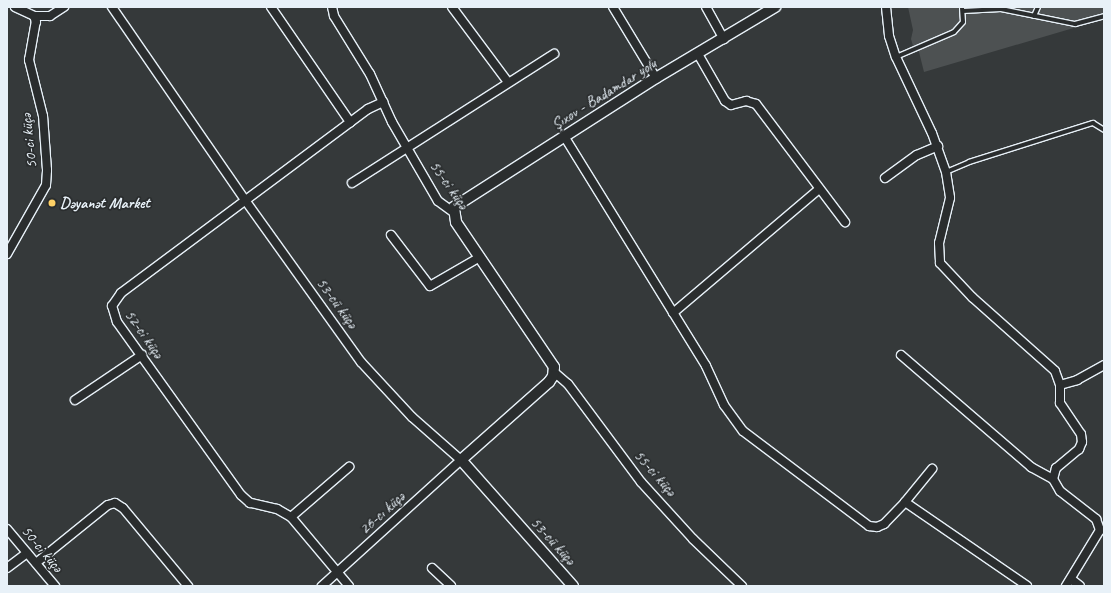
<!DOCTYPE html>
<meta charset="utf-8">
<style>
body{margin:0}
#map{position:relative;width:1111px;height:593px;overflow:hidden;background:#35393a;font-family:Caveat,sans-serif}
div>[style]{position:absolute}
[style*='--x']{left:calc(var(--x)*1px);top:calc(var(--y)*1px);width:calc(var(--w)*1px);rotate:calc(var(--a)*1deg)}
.green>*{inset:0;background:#4d5152}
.roads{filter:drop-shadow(1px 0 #e8f1f8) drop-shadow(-1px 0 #e8f1f8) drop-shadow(0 1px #e8f1f8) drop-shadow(0 -1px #e8f1f8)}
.service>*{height:4px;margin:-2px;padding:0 2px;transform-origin:2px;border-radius:2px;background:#2a2d2e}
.minor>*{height:8px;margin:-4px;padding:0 4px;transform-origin:4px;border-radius:4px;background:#2a2d2e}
.tertiary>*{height:10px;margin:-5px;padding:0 5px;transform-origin:5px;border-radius:5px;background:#2a2d2e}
.dots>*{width:11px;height:11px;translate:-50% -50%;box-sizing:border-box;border:2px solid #2a2d2e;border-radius:50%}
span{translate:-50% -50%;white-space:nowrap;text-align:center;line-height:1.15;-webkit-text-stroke:3.5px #2a2d2e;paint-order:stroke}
.street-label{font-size:16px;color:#e8f1f8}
.poi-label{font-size:16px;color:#e8f1f8;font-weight:700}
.left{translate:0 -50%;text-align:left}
.frame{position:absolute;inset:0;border:8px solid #e8f1f8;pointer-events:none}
</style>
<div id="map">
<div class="green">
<i style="clip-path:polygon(908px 7px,1104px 7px,1104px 19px,924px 72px,918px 48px,916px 45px,913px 46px,911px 39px,913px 30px)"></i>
</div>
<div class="roads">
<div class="service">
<i style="--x:963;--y:11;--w:38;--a:-3"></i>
<i style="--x:1001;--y:9;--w:76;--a:11.5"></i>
<i style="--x:1075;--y:24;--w:30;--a:-15"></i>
<i style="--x:1034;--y:16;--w:10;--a:-66"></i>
<i style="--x:896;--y:57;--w:63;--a:-23.3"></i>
<i style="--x:954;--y:32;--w:13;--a:-48"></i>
<i style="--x:963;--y:22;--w:15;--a:-94"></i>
<i style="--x:946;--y:172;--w:25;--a:-23"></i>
<i style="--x:969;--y:162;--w:130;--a:-17.5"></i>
<i style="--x:1093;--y:123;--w:13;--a:32"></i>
</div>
<div class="minor">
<i style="--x:15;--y:7;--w:21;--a:25"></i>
<i style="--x:34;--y:16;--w:16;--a:0"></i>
<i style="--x:50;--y:16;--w:17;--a:-33"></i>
<i style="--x:112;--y:7;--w:234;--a:55.4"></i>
<i style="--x:245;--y:200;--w:199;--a:54.4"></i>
<i style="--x:361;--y:362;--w:75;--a:47.2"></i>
<i style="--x:412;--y:417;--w:65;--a:41.3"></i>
<i style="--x:461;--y:460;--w:188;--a:137.8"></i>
<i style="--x:271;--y:7;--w:140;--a:55.5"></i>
<i style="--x:332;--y:7;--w:9;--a:77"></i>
<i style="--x:334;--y:16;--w:68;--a:58.2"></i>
<i style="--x:370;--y:74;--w:53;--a:65.4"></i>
<i style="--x:392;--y:122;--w:91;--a:59.8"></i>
<i style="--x:438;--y:201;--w:17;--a:36"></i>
<i style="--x:452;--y:7;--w:94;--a:53.3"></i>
<i style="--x:613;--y:7;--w:83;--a:58.8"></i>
<i style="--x:706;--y:7;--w:37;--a:61"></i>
<i style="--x:886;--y:7;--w:29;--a:84"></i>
<i style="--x:889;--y:36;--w:22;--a:72"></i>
<i style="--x:896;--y:57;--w:84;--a:64.7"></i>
<i style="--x:932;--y:133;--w:41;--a:70.3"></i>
<i style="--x:946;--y:172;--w:26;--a:81"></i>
<i style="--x:950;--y:198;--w:46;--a:103.7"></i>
<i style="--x:939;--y:243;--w:20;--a:87"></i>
<i style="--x:940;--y:263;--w:47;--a:46.7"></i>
<i style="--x:972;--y:297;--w:111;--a:41.7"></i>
<i style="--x:1055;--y:371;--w:15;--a:70"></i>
<i style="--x:1060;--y:385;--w:18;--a:90"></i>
<i style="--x:1060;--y:403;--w:37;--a:56"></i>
<i style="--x:1081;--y:434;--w:8;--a:83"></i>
<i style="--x:1082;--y:442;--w:8;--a:113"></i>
<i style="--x:1079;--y:449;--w:30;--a:140"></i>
<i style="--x:1056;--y:468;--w:11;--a:105"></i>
<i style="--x:1053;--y:479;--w:14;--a:60"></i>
<i style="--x:1060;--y:491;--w:46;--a:37.9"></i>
<i style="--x:1096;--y:519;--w:12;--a:70"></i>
<i style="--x:1100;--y:530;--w:66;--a:121.3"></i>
<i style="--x:698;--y:54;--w:54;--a:60.1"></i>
<i style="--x:725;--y:101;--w:7;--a:34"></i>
<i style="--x:731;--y:105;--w:16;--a:-15"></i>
<i style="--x:746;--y:101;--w:10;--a:17"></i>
<i style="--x:756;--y:104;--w:148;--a:53"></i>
<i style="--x:564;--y:136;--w:270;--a:58.3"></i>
<i style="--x:706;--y:366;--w:43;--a:65.2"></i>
<i style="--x:724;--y:405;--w:32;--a:54"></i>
<i style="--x:743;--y:431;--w:158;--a:37"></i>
<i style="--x:869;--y:526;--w:8;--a:7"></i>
<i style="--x:877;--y:527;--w:8;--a:-23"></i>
<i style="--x:884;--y:524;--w:30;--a:-46"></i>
<i style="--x:905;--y:502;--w:148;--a:34.5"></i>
<i style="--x:885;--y:178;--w:39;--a:-36"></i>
<i style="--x:917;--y:155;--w:23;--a:-23"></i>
<i style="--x:352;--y:183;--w:240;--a:-32.6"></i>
<i style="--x:391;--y:235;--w:64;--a:52.6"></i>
<i style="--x:430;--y:286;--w:58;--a:-30.1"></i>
<i style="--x:7;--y:254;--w:79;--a:-60.5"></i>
<i style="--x:46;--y:185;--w:15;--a:-86"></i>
<i style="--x:47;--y:170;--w:54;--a:-94.2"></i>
<i style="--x:43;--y:116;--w:58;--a:-104"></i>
<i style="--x:29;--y:60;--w:39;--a:-80"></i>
<i style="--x:36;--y:22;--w:6;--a:-108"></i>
<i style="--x:673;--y:313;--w:192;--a:-40.3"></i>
<i style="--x:901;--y:355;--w:172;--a:40.7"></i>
<i style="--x:1031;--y:467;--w:25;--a:29"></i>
<i style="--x:554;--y:372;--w:18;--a:41"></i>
<i style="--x:568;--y:384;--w:122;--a:53.3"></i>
<i style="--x:641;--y:482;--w:77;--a:47.6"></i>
<i style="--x:693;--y:539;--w:68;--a:43.8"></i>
<i style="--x:1060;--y:385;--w:18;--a:-16"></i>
<i style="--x:1077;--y:380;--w:31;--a:-29"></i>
<i style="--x:75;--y:400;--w:81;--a:-33.9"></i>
<i style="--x:905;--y:502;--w:43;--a:-50.7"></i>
<i style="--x:291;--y:517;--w:77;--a:-40.8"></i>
<i style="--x:7;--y:529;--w:75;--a:49.9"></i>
<i style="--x:36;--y:563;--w:92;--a:-38.9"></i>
<i style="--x:108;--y:505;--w:7;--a:-16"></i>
<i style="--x:115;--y:503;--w:9;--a:32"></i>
<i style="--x:123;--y:508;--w:102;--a:50.2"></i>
<i style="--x:7;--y:568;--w:25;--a:-37"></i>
<i style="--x:432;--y:568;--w:26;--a:43"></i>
<i style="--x:1071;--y:579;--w:11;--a:38"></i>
<i style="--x:349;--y:586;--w:90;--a:-130"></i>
<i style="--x:291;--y:517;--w:16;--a:-150"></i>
<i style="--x:277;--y:509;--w:28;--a:-167"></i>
<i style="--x:250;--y:503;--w:12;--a:-138"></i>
<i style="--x:241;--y:495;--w:213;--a:-125.6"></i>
<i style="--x:117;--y:322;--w:17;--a:-107"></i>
<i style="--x:112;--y:306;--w:16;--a:-55"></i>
<i style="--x:121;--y:293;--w:308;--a:-36.7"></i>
<i style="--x:368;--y:109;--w:17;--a:-25"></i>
</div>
<div class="tertiary">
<i style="--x:573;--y:586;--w:169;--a:-131.6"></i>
<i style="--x:461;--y:460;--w:118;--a:-41.6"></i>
<i style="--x:549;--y:382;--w:7;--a:-56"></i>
<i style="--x:553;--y:376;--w:9;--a:-84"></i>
<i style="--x:554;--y:367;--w:175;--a:-124.1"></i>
<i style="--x:456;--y:222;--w:15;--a:-98"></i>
<i style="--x:454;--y:207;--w:240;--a:-32.6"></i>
<i style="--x:656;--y:78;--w:139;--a:-30.8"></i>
</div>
</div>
<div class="dots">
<i style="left:52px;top:203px;background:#ffd166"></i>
</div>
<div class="street-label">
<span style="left:604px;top:94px;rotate:-32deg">Şıxov - Badamdar yolu</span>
<span style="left:29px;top:141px;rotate:-96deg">50-ci küçə</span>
<span style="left:449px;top:185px;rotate:55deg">55-ci küçə</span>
<span style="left:337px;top:303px;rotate:54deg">53-cü küçə</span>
<span style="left:144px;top:334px;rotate:55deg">52-ci küçə</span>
<span style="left:655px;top:473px;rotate:49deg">55-ci küçə</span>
<span style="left:382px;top:513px;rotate:-42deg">26-cı küçə</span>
<span style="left:553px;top:541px;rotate:48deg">53-cü küçə</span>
<span style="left:42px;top:549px;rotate:50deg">50-ci küçə</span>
</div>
<div class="poi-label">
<span class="left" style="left:60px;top:203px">Dəyanət Market</span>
</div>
<div class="frame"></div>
</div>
